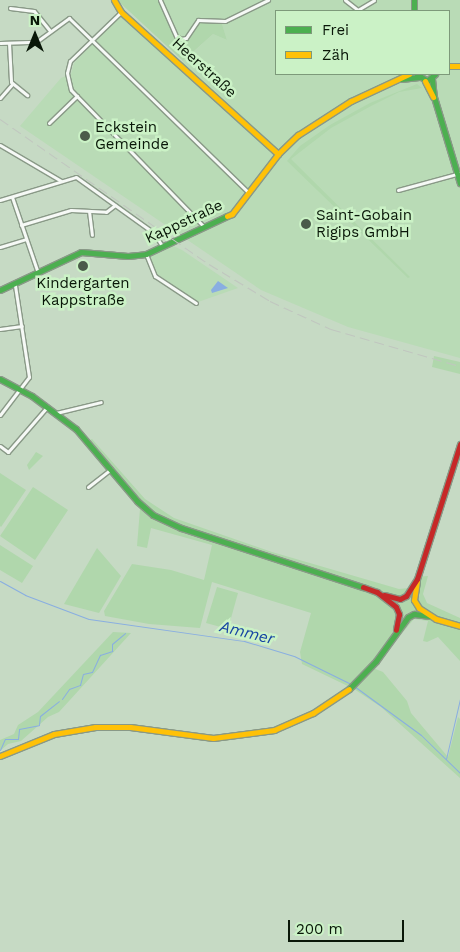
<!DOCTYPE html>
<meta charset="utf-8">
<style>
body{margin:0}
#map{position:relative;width:460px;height:952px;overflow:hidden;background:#c6dac4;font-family:"Work Sans",sans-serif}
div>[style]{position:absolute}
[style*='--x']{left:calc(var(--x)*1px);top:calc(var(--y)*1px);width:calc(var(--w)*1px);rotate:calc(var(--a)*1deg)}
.built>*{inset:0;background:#b9dbb6}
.green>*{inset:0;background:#b0d7ac}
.water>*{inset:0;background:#89aee1}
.stream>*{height:1px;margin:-0.5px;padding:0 0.5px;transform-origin:0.5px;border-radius:0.5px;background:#89aee1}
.roads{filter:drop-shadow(1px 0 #899987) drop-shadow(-1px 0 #899987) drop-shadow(0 1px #899987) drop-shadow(0 -1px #899987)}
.street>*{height:3px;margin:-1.5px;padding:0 1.5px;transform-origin:1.5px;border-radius:1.5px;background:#f6f9f6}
.fast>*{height:5px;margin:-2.5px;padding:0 2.5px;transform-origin:2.5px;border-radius:2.5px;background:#4caf50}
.slow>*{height:5px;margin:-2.5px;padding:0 2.5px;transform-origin:2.5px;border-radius:2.5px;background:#ffc107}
.jam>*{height:5px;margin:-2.5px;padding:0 2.5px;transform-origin:2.5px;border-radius:2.5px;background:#c62828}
.rail>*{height:1px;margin-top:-0.5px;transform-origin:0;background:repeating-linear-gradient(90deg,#c0c6bf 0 10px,transparent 0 15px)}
.dots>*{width:14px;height:14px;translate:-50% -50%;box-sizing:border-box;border:2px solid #cbf2c6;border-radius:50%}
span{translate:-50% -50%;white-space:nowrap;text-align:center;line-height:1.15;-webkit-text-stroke:5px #cbf2c6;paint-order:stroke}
.street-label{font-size:15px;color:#091708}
.poi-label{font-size:15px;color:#091708}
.left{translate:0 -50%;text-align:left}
.water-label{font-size:16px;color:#1645a3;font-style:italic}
.legend{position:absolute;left:275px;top:10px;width:175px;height:65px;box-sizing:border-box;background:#cbf2c6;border:1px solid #7d9a7a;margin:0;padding:6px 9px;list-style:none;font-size:15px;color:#091708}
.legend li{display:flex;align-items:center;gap:10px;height:25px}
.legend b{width:25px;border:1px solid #7d9a7a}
.north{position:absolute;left:10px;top:10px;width:50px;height:50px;-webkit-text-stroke:4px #cbf2c6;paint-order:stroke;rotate:0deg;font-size:14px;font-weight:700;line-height:20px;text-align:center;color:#091708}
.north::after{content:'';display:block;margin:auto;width:18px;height:22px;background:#091708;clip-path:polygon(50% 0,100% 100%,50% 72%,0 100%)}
.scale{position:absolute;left:288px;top:920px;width:116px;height:22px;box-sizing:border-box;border:2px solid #091708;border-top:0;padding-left:6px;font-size:15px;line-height:18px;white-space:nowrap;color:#091708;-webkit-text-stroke:4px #cbf2c6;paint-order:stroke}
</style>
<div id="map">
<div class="built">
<i style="clip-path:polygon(evenodd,158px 0,460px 0,460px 358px,348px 327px,261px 290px,20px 126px,61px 78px,71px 74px,74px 63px,120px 16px,178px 66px,213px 34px,227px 40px,222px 24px,203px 22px,196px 25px,188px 39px,177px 40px,158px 0,276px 11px,449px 11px,449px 74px,276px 74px,276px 11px)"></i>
<i style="clip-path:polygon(171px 245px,182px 250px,238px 288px,198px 302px,157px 274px,151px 264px,151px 256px)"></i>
</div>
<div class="green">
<i style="clip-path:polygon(117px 0,158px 0,177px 40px,188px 39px,196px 25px,203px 22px,222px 24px,227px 40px,213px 34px,183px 61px)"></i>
<i style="clip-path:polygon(417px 84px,422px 88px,399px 92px,371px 106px,331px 128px,291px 159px,410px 277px,408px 278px,287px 161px,300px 146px,330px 125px,370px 103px)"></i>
<i style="clip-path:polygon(434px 356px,460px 362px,460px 374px,432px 367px)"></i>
<i style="clip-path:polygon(92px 439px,145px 499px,174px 518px,272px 552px,399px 589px,409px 588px,415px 577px,428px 576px,423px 594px,427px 603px,460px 618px,460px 661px,438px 637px,427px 642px,423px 641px,428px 621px,414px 619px,373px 668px,383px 672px,407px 701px,411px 713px,448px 757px,458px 717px,460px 719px,460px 778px,381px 707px,354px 689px,302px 664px,300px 652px,311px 613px,212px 582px,200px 628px,149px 624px,105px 616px,104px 611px,132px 564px,171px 570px,204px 580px,212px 545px,151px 528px,147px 548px,137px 546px,140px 509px,87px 442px)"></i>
<i style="clip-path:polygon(36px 452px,43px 456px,29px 470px,27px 465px)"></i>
<i style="clip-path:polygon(0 473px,26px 490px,1px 527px,0 526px)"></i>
<i style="clip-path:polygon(33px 487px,68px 510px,35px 560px,0 536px)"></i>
<i style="clip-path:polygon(0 545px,33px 566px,22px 583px,0 570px)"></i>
<i style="clip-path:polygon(97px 548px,121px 576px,99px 613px,64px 604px)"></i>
<i style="clip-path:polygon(217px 587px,238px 593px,228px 629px,206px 623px)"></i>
<i style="clip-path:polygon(113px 632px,131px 633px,59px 712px,48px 717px,21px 741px,8px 744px,0 751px,0 740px,14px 734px,18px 725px,38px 712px)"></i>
</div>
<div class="water">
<i style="clip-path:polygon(218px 281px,228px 288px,212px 293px,211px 290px)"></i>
</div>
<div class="stream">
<i style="--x:0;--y:581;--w:29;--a:29"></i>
<i style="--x:25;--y:595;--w:68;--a:20.6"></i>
<i style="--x:89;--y:619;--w:157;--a:8.1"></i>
<i style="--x:244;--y:641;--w:52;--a:16.7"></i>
<i style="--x:294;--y:656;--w:64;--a:26.2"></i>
<i style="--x:354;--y:686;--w:83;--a:36.2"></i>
<i style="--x:421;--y:735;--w:54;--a:44.3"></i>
<i style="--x:62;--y:699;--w:12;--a:-55"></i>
<i style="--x:69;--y:689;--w:12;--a:-20"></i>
<i style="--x:80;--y:685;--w:11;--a:-75"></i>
<i style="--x:83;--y:674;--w:9;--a:-13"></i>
<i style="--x:92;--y:672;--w:19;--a:-65"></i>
<i style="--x:100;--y:655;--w:13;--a:-18"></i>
<i style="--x:112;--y:651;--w:7;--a:-90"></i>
<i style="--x:112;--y:644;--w:17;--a:-40"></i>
<i style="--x:0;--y:750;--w:12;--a:-66"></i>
<i style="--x:5;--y:739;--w:13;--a:0"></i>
<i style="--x:18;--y:739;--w:10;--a:-84"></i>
<i style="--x:19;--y:729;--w:20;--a:-11"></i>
<i style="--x:39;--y:725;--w:9;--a:-84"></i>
<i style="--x:40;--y:716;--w:24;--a:-38"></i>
<i style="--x:446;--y:759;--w:62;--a:-76.9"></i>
</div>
<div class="roads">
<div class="street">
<i style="--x:160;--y:0;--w:39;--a:66"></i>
<i style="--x:176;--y:36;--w:6;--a:31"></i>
<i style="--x:181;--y:39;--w:5;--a:-11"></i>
<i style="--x:186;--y:38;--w:22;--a:-56"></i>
<i style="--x:198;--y:20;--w:27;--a:2"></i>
<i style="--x:225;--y:21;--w:48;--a:-26"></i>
<i style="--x:345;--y:0;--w:16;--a:38"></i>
<i style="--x:10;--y:8;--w:24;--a:7"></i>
<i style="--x:34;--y:11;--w:26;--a:51"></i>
<i style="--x:356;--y:11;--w:21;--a:-31"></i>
<i style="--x:121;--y:12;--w:71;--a:136.1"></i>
<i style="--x:70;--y:61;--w:12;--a:104"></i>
<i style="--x:67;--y:73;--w:17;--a:77"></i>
<i style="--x:71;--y:90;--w:191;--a:45.8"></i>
<i style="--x:0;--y:43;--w:36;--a:-2"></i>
<i style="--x:36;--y:42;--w:41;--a:-36"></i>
<i style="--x:69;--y:18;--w:251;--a:44.2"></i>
<i style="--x:9;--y:43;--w:39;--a:87"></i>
<i style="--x:11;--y:82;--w:21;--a:39"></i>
<i style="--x:0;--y:98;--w:18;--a:-49"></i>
<i style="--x:49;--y:123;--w:39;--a:-44"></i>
<i style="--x:0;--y:145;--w:71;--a:30.5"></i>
<i style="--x:398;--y:190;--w:64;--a:-15.3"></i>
<i style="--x:12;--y:197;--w:80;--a:71.1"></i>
<i style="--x:0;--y:200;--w:79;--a:-16.8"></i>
<i style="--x:76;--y:177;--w:96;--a:35.7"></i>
<i style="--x:154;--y:233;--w:15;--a:58"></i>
<i style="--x:89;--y:211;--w:24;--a:83"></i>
<i style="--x:21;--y:225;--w:52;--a:-16.7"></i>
<i style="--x:71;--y:210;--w:35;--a:3"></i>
<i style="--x:106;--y:212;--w:11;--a:-38"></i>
<i style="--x:0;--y:247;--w:27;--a:-17"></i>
<i style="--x:146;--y:254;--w:24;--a:68"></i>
<i style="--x:155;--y:276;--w:49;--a:33.4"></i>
<i style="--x:0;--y:329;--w:22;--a:-8"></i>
<i style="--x:56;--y:413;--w:46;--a:-13.7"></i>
<i style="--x:0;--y:415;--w:48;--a:-52.7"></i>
<i style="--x:29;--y:377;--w:93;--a:-98.7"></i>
<i style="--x:0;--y:446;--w:10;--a:37"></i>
<i style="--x:8;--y:452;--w:60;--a:-49.1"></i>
<i style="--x:88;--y:487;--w:29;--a:-38"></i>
</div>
<div class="fast">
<i style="--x:414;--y:0;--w:11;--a:90"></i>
<i style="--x:417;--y:74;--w:12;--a:35"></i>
<i style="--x:427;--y:81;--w:11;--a:-41"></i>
<i style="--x:401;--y:79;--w:18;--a:-6"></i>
<i style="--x:432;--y:79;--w:18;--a:84"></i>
<i style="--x:434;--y:97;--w:90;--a:73.2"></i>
<i style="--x:0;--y:290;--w:89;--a:-25.1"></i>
<i style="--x:81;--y:252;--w:47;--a:4.9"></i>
<i style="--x:128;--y:256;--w:18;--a:-6"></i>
<i style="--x:146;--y:254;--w:89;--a:-25.1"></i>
<i style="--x:0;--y:379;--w:36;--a:28"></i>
<i style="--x:32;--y:396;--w:55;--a:36.9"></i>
<i style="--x:76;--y:429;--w:94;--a:49.7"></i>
<i style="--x:137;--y:501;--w:21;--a:41"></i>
<i style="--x:153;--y:515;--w:31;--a:25"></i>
<i style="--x:181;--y:528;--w:191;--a:18"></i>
<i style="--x:349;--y:689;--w:39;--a:-46"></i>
<i style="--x:376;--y:661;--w:54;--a:-54"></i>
<i style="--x:408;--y:617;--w:7;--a:-27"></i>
<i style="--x:414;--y:614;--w:16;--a:7"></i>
</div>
<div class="slow">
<i style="--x:114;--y:0;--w:14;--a:60"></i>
<i style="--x:121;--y:12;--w:212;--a:42.1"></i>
<i style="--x:449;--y:66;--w:11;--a:0"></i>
<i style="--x:425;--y:81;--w:18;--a:63"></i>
<i style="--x:227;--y:216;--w:5;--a:-22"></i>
<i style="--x:232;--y:214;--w:76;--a:-52.5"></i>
<i style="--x:278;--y:154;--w:28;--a:-44"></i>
<i style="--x:298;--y:135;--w:63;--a:-32.7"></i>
<i style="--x:351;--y:101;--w:64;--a:-25"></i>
<i style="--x:417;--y:581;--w:19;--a:99"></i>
<i style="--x:414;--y:600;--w:9;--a:58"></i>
<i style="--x:419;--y:608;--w:20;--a:33"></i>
<i style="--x:436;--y:619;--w:25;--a:16"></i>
<i style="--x:0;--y:756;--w:58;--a:-22.2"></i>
<i style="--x:54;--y:734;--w:42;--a:-9.7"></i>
<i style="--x:95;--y:727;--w:35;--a:0"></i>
<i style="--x:130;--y:727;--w:84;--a:7.5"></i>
<i style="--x:213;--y:738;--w:62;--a:-7.5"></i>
<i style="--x:274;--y:730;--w:43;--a:-23.6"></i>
<i style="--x:313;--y:713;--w:43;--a:-33.7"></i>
</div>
<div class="jam">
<i style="--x:363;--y:587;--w:15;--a:20"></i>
<i style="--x:377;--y:592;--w:24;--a:38"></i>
<i style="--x:396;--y:607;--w:8;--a:67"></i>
<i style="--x:399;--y:614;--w:16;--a:101"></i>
<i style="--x:384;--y:595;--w:16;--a:14"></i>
<i style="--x:400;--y:599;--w:7;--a:-27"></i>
<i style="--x:406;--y:596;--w:20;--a:-57"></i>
<i style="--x:417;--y:579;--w:142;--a:-72.3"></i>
</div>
</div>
<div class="rail">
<i style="--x:0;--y:119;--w:254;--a:34.8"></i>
<i style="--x:209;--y:264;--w:71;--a:31.2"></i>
<i style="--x:270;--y:301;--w:67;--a:24.7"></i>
<i style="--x:331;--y:329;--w:134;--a:16"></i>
</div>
<div class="dots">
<i style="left:85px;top:136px;background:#4b5b4a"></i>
<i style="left:306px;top:224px;background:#4b5b4a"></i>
<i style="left:83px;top:266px;background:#4b5b4a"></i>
</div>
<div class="street-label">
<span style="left:204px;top:68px;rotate:42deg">Heerstraße</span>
<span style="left:184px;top:222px;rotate:-25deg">Kappstraße</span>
</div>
<div class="poi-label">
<span class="left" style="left:95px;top:136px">Eckstein<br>Gemeinde</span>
<span class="left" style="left:316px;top:224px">Saint-Gobain<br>Rigips GmbH</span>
<span style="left:83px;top:292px">Kindergarten<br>Kappstraße</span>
</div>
<div class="water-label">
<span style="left:247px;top:633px;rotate:14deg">Ammer</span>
</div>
<ul class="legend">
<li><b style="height:6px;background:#4caf50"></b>Frei</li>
<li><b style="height:6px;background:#ffc107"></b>Zäh</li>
</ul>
<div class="north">N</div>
<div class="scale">200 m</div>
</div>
